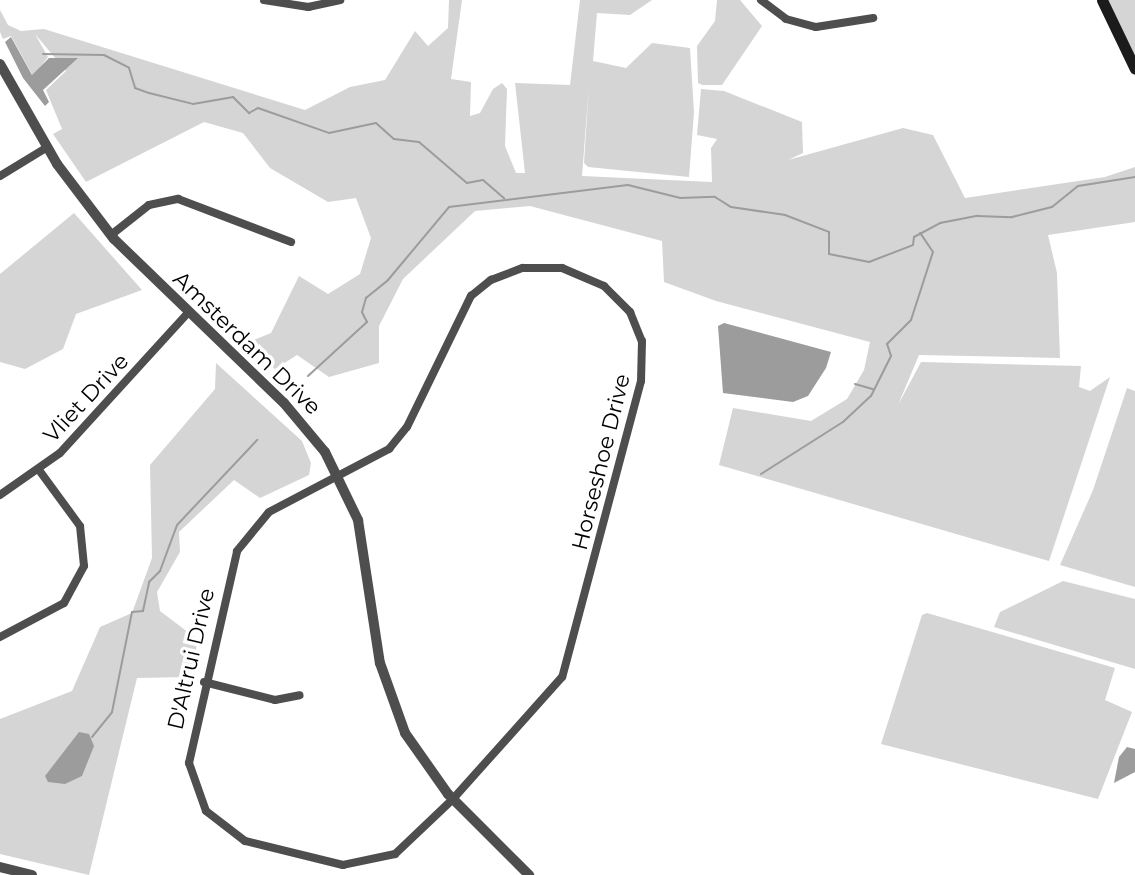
<!DOCTYPE html>
<style>
body{margin:0}
#map{position:relative;width:1135px;height:875px;overflow:hidden;background:#fff;font-family:Montserrat,sans-serif}
div>[style]{position:absolute}
[style*='--x']{left:calc(var(--x)*1px);top:calc(var(--y)*1px);width:calc(var(--w)*1px);rotate:calc(var(--a)*1deg)}
.green>*{inset:0;background:#d5d5d5}
.water>*{inset:0;background:#9c9c9c}
.stream>*{height:2px;margin:-1px;padding:0 1px;transform-origin:1px;border-radius:1px;background:#9c9c9c}
.minor>*{height:8px;margin:-4px;padding:0 4px;transform-origin:4px;border-radius:4px;background:#4e4e4e}
.tertiary>*{height:10px;margin:-5px;padding:0 5px;transform-origin:5px;border-radius:5px;background:#4e4e4e}
.secondary>*{height:11px;margin:-5.5px;padding:0 5.5px;transform-origin:5.5px;border-radius:5.5px;background:#1b1b1b}
span{translate:-50% -50%;white-space:nowrap;text-align:center;line-height:1.15;-webkit-text-stroke:7px #fff;paint-order:stroke}
.street-label{font-size:22px;color:#000}
</style>
<div id="map">
<div class="green">
<i style="clip-path:polygon(449px 0,462px 0,451px 79px,471px 82px,470px 116px,480px 113px,493px 89px,502px 83px,507px 89px,505px 146px,516px 173px,525px 173px,515px 83px,570px 85px,580px 0,652px 0,630px 15px,597px 13px,593px 61px,626px 68px,652px 43px,690px 48px,694px 112px,689px 177px,588px 167px,584px 163px,589px 85px,582px 176px,712px 182px,711px 148px,717px 139px,697px 135px,701px 89px,724px 91px,802px 122px,803px 153px,788px 160px,903px 128px,933px 135px,965px 198px,1105px 177px,1135px 167px,1135px 222px,1048px 235px,1057px 273px,1060px 358px,919px 355px,898px 405px,921px 362px,1081px 366px,1079px 387px,1090px 391px,1110px 377px,1049px 561px,719px 465px,733px 408px,811px 421px,847px 399px,864px 370px,870px 342px,716px 301px,664px 282px,662px 241px,530px 206px,475px 211px,403px 279px,379px 326px,379px 363px,329px 377px,297px 355px,275px 369px,244px 344px,271px 333px,299px 276px,328px 294px,360px 274px,371px 238px,356px 198px,328px 202px,270px 168px,243px 133px,204px 122px,86px 182px,53px 134px,62px 129px,46px 90px,66px 71px,35px 34px,48px 57px,33px 76px,11px 36px,3px 39px,0 32px,0 10px,8px 25px,21px 31px,44px 29px,305px 110px,350px 87px,385px 80px,415px 31px,428px 46px,448px 28px)"></i>
<i style="clip-path:polygon(717px 0,740px 0,762px 26px,722px 85px,702px 85px,698px 83px,697px 46px,715px 21px)"></i>
<i style="clip-path:polygon(1108px 0,1135px 0,1135px 57px)"></i>
<i style="clip-path:polygon(74px 213px,142px 290px,76px 314px,63px 349px,25px 369px,0 362px,0 274px)"></i>
<i style="clip-path:polygon(216px 363px,302px 441px,311px 463px,309px 475px,260px 498px,234px 480px,179px 532px,180px 552px,157px 592px,160px 611px,197px 639px,195px 662px,187px 677px,137px 678px,89px 875px,0 854px,0 719px,72px 691px,100px 627px,132px 613px,152px 558px,150px 465px,215px 389px)"></i>
<i style="clip-path:polygon(1127px 388px,1135px 391px,1135px 587px,1060px 565px,1093px 490px)"></i>
<i style="clip-path:polygon(1063px 581px,1135px 599px,1135px 669px,994px 627px,1000px 612px)"></i>
<i style="clip-path:polygon(927px 613px,1115px 668px,1105px 700px,1132px 712px,1098px 799px,881px 744px,922px 615px)"></i>
</div>
<div class="water">
<i style="clip-path:polygon(11px 37px,32px 75px,49px 58px,78px 58px,43px 90px,49px 102px,45px 106px,23px 78px,5px 42px)"></i>
<i style="clip-path:polygon(724px 323px,831px 352px,826px 368px,808px 396px,793px 402px,723px 393px,718px 326px)"></i>
<i style="clip-path:polygon(79px 732px,89px 734px,94px 746px,82px 776px,65px 784px,48px 782px,45px 776px)"></i>
<i style="clip-path:polygon(1127px 747px,1135px 749px,1135px 772px,1114px 783px,1119px 757px)"></i>
</div>
<div class="stream">
<i style="--x:43;--y:54;--w:61;--a:0.9"></i>
<i style="--x:104;--y:55;--w:28;--a:27"></i>
<i style="--x:129;--y:68;--w:21;--a:73"></i>
<i style="--x:135;--y:88;--w:15;--a:20"></i>
<i style="--x:149;--y:93;--w:45;--a:14"></i>
<i style="--x:193;--y:104;--w:41;--a:-9.9"></i>
<i style="--x:233;--y:97;--w:23;--a:45"></i>
<i style="--x:249;--y:113;--w:10;--a:-29"></i>
<i style="--x:258;--y:108;--w:75;--a:19.4"></i>
<i style="--x:329;--y:133;--w:48;--a:-12"></i>
<i style="--x:376;--y:123;--w:24;--a:42"></i>
<i style="--x:394;--y:139;--w:25;--a:7"></i>
<i style="--x:419;--y:142;--w:63;--a:40.5"></i>
<i style="--x:467;--y:183;--w:16;--a:-11"></i>
<i style="--x:483;--y:180;--w:28;--a:41"></i>
<i style="--x:308;--y:376;--w:80;--a:-42.5"></i>
<i style="--x:367;--y:322;--w:11;--a:-117"></i>
<i style="--x:362;--y:312;--w:15;--a:-74"></i>
<i style="--x:366;--y:298;--w:28;--a:-39"></i>
<i style="--x:388;--y:280;--w:95;--a:-50.1"></i>
<i style="--x:449;--y:207;--w:180;--a:-7"></i>
<i style="--x:628;--y:185;--w:54;--a:14"></i>
<i style="--x:680;--y:198;--w:35;--a:-2"></i>
<i style="--x:715;--y:197;--w:19;--a:32"></i>
<i style="--x:731;--y:207;--w:55;--a:8.4"></i>
<i style="--x:785;--y:215;--w:47;--a:21.1"></i>
<i style="--x:829;--y:232;--w:22;--a:90"></i>
<i style="--x:829;--y:254;--w:41;--a:11.3"></i>
<i style="--x:869;--y:262;--w:47;--a:-21.1"></i>
<i style="--x:913;--y:245;--w:8;--a:-83"></i>
<i style="--x:914;--y:237;--w:30;--a:-28"></i>
<i style="--x:940;--y:223;--w:38;--a:-11"></i>
<i style="--x:977;--y:216;--w:35;--a:2"></i>
<i style="--x:1012;--y:217;--w:41;--a:-14"></i>
<i style="--x:1052;--y:207;--w:33;--a:-39"></i>
<i style="--x:1078;--y:186;--w:58;--a:-9"></i>
<i style="--x:855;--y:384;--w:19;--a:16"></i>
<i style="--x:761;--y:474;--w:97;--a:-32.4"></i>
<i style="--x:843;--y:422;--w:38;--a:-43"></i>
<i style="--x:871;--y:396;--w:45;--a:-63.4"></i>
<i style="--x:891;--y:356;--w:13;--a:-108"></i>
<i style="--x:887;--y:344;--w:34;--a:-45"></i>
<i style="--x:911;--y:320;--w:71;--a:-72.1"></i>
<i style="--x:933;--y:252;--w:23;--a:-124"></i>
<i style="--x:92;--y:737;--w:32;--a:-51"></i>
<i style="--x:112;--y:712;--w:102;--a:-78.7"></i>
<i style="--x:132;--y:612;--w:11;--a:-5"></i>
<i style="--x:143;--y:611;--w:30;--a:-78"></i>
<i style="--x:149;--y:582;--w:16;--a:-45"></i>
<i style="--x:160;--y:571;--w:49;--a:-69.7"></i>
<i style="--x:177;--y:525;--w:117;--a:-46.7"></i>
</div>
<div class="minor">
<i style="--x:264;--y:0;--w:45;--a:9"></i>
<i style="--x:308;--y:7;--w:33;--a:-12"></i>
<i style="--x:761;--y:0;--w:31;--a:37"></i>
<i style="--x:786;--y:19;--w:31;--a:15"></i>
<i style="--x:816;--y:27;--w:58;--a:-9"></i>
<i style="--x:0;--y:176;--w:54;--a:-31.3"></i>
<i style="--x:111;--y:235;--w:48;--a:-38.3"></i>
<i style="--x:149;--y:205;--w:30;--a:-12"></i>
<i style="--x:178;--y:199;--w:121;--a:20.8"></i>
<i style="--x:523;--y:268;--w:39;--a:0"></i>
<i style="--x:562;--y:268;--w:46;--a:23.2"></i>
<i style="--x:604;--y:286;--w:37;--a:45"></i>
<i style="--x:630;--y:312;--w:31;--a:68"></i>
<i style="--x:642;--y:341;--w:40;--a:91.4"></i>
<i style="--x:641;--y:381;--w:306;--a:104.9"></i>
<i style="--x:562;--y:677;--w:164;--a:131.8"></i>
<i style="--x:453;--y:799;--w:80;--a:136.5"></i>
<i style="--x:395;--y:854;--w:53;--a:168.1"></i>
<i style="--x:343;--y:865;--w:101;--a:-166.2"></i>
<i style="--x:245;--y:841;--w:49;--a:-142.4"></i>
<i style="--x:206;--y:811;--w:51;--a:-109.5"></i>
<i style="--x:189;--y:763;--w:217;--a:-77.2"></i>
<i style="--x:237;--y:551;--w:50;--a:-50.6"></i>
<i style="--x:269;--y:512;--w:136;--a:-27.7"></i>
<i style="--x:389;--y:449;--w:28;--a:-51"></i>
<i style="--x:407;--y:427;--w:146;--a:-64"></i>
<i style="--x:471;--y:296;--w:26;--a:-39"></i>
<i style="--x:491;--y:280;--w:34;--a:-21"></i>
<i style="--x:0;--y:495;--w:73;--a:-35"></i>
<i style="--x:60;--y:453;--w:188;--a:-47.6"></i>
<i style="--x:0;--y:637;--w:72;--a:-28"></i>
<i style="--x:64;--y:603;--w:42;--a:-61.6"></i>
<i style="--x:84;--y:566;--w:40;--a:-95.7"></i>
<i style="--x:80;--y:526;--w:69;--a:-126.2"></i>
<i style="--x:204;--y:682;--w:73;--a:14.2"></i>
<i style="--x:275;--y:700;--w:25;--a:-11"></i>
</div>
<div class="tertiary">
<i style="--x:0;--y:64;--w:115;--a:60.3"></i>
<i style="--x:57;--y:164;--w:94;--a:52.8"></i>
<i style="--x:114;--y:239;--w:236;--a:44"></i>
<i style="--x:284;--y:403;--w:64;--a:50.1"></i>
<i style="--x:325;--y:452;--w:76;--a:64.1"></i>
<i style="--x:358;--y:520;--w:145;--a:81.3"></i>
<i style="--x:380;--y:663;--w:74;--a:70.3"></i>
<i style="--x:405;--y:733;--w:75;--a:54.8"></i>
<i style="--x:448;--y:794;--w:115;--a:45"></i>
<i style="--x:0;--y:867;--w:33;--a:14"></i>
</div>
<div class="secondary">
<i style="--x:1102;--y:0;--w:76;--a:64.4"></i>
</div>
<div class="street-label">
<span style="left:247px;top:343px;rotate:44deg">Amsterdam Drive</span>
<span style="left:86px;top:398px;rotate:-47deg">Vliet Drive</span>
<span style="left:601px;top:462px;rotate:-76deg">Horseshoe Drive</span>
<span style="left:191px;top:659px;rotate:-77deg">D'Altrui Drive</span>
</div>
</div>
